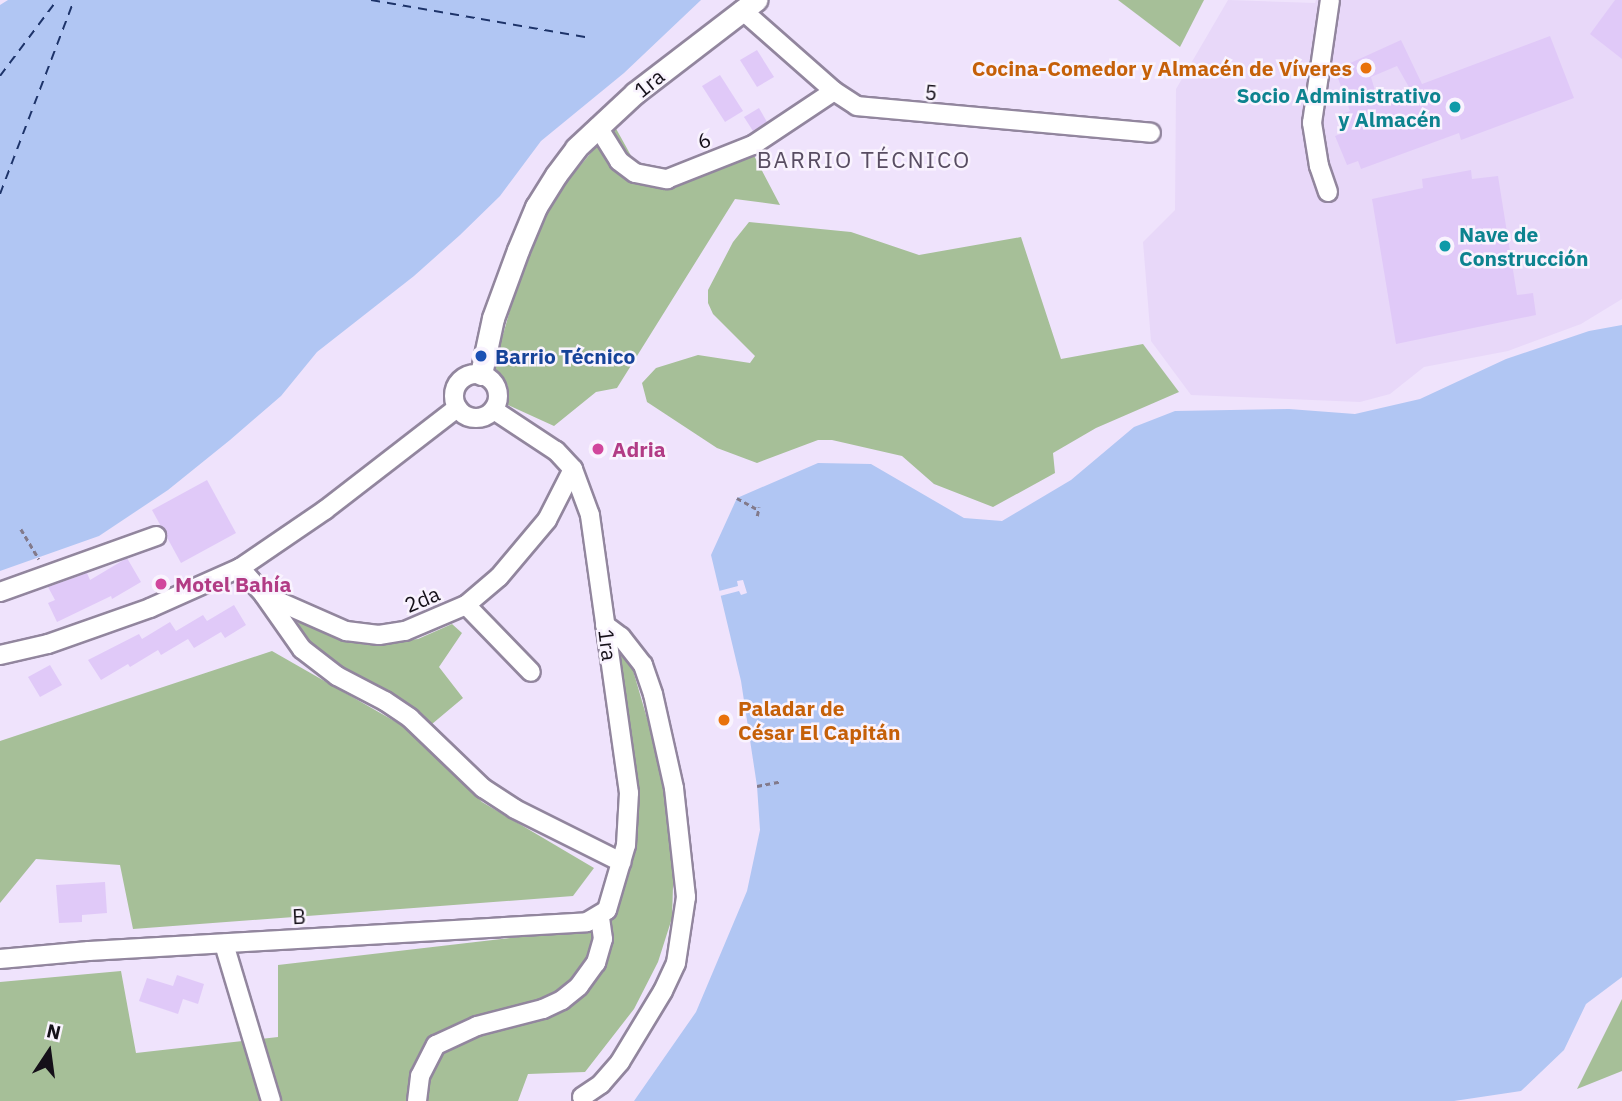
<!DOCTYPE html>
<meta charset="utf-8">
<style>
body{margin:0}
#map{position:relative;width:1622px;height:1101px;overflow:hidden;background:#efe3fc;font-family:"IBM Plex Sans",sans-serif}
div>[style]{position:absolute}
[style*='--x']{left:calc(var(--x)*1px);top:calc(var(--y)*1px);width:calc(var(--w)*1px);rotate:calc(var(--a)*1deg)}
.built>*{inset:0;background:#e8d8f9}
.green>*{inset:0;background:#a6bf98}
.water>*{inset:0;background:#b1c6f3}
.pier>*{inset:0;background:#efe3fc}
.ferry>*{height:2px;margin-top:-1px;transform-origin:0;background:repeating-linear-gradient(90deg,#1d3369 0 9px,transparent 0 16px)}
.building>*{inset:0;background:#e0c9f8}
.path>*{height:2.5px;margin-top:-1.25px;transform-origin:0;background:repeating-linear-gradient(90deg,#827a8b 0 5px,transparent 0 8.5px)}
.roads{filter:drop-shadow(2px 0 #92869e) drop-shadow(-2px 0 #92869e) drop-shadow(0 2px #92869e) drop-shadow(0 -2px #92869e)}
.minor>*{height:18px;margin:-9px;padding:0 9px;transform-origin:9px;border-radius:9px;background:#fff}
.minor>.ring{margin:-9px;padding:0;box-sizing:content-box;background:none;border:18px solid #fff;border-radius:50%}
.tertiary>*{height:21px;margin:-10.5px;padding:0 10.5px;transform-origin:10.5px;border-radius:10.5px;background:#fff}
.dots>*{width:19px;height:19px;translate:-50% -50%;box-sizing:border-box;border:4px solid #f9f3fe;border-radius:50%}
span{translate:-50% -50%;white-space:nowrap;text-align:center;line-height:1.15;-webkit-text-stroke:5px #f9f3fe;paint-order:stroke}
.food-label{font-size:21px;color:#c56008;font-weight:700}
.right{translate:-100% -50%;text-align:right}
.left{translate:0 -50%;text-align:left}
.street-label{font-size:21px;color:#151019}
.culture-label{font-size:21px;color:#0d838f;font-weight:700}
.transit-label{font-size:21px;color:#164399;font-weight:700}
.hotel-label{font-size:21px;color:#b23c85;font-weight:700}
.neighbourhood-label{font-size:23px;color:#584d62;letter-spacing:2px}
.north{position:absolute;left:14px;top:1017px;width:70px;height:70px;-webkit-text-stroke:5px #f9f3fe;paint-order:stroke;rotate:13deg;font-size:19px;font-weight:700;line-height:28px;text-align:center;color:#151019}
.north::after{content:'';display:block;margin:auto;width:24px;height:32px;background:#151019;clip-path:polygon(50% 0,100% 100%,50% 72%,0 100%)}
</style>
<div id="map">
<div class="built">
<i style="clip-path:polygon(1228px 0,1315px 3px,1316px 0,1622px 0,1622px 299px,1581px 324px,1508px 351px,1424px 367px,1390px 394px,1360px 402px,1191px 395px,1151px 341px,1143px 242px,1175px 210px,1176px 89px)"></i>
</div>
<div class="green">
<i style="clip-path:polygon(1118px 0,1204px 0,1180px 47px)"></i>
<i style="clip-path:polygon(614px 125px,634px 161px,669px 187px,750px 148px,780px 205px,735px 199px,617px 388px,596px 392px,554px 426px,508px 405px,508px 386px,494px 366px,520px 275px,555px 196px)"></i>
<i style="clip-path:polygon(749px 222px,851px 232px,919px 255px,1021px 237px,1061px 359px,1143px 344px,1179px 392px,1096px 428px,1053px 453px,1055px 473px,993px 507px,934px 484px,902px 456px,832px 440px,818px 440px,757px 463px,717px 448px,647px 402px,642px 383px,656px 368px,698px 355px,750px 363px,755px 356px,713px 314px,708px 303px,708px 290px,733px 242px)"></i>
<i style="clip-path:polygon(300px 618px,337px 639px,367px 645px,418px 639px,452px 624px,462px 633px,439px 667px,463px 698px,432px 724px,406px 704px,344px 670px,319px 652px,296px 630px)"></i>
<i style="clip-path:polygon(272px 651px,424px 738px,482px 802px,594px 868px,573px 896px,133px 929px,120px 865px,36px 859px,0 903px,0 741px)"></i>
<i style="clip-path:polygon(623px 654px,630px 660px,658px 756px,668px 801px,674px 855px,672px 918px,658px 962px,634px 1009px,585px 1072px,528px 1074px,518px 1101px,0 1101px,0 982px,121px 971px,136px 1053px,278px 1037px,278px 965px,578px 930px,623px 883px,617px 659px)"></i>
<i style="clip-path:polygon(1622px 999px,1622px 1071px,1577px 1089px)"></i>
</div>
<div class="water">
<i style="clip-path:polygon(8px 0,701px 0,624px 73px,541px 141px,500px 196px,460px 235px,414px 276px,317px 352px,281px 396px,230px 440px,168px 490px,99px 536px,0 571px,0 5px)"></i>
<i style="clip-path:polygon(1622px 325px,1622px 977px,1586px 1004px,1564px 1050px,1521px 1091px,1454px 1101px,634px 1101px,696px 1012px,747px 891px,760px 830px,757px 786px,741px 681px,711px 555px,737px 498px,818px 463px,871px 464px,964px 518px,1002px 521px,1071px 480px,1134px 427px,1175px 411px,1289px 409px,1355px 414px,1420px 399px,1506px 359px,1589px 331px)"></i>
</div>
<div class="pier">
<i style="clip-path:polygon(743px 580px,747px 593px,741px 595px,739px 591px,720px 596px,719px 591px,738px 586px,737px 581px)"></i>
</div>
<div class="ferry">
<i style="--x:371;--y:0;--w:223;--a:9.8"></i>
<i style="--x:0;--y:76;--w:95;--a:-53.1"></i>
<i style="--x:0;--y:194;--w:208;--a:-69.1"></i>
</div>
<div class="building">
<i style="clip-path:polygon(1615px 0,1622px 0,1622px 59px,1590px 34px)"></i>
<i style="clip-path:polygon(evenodd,1550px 36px,1574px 98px,1461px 140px,1459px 133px,1361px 169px,1358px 161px,1347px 165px,1335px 136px,1343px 133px,1336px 116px,1350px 111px,1335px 70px,1401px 40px,1422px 84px,1550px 36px,1397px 66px,1410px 89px,1378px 101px,1371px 77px,1397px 66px)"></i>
<i style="clip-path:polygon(757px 50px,774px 77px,757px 87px,740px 60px)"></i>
<i style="clip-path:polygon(720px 75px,743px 111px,725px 122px,702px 86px)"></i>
<i style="clip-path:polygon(759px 108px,767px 122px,753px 131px,744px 117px)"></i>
<i style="clip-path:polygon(1471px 170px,1472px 179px,1498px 176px,1517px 295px,1533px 293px,1536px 315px,1396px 344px,1372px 199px,1423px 188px,1422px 179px)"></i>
<i style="clip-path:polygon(207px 480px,236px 533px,181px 563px,152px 510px)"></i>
<i style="clip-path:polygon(127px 558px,141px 582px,112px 599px,111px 596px,57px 622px,48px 603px,55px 600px,48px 587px,87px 573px,90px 580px)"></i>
<i style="clip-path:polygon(234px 605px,246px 625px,225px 638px,221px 632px,194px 648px,188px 639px,161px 655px,158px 650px,130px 667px,128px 664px,101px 680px,88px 660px,139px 634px,142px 639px,170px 622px,176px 631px,203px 615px,207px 621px)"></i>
<i style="clip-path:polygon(50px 665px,62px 685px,40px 697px,28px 677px)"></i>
<i style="clip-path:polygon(105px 882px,107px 913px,82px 915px,82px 922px,59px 923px,56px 885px)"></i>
<i style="clip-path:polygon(177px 975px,204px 984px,198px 1004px,183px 999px,178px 1014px,139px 1001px,147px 978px,173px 986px)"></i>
</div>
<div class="path">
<i style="--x:737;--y:498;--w:25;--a:29"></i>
<i style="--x:757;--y:516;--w:9;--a:-77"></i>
<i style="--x:21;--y:529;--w:35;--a:59"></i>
<i style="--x:757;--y:786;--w:25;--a:-11"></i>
</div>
<div class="roads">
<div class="minor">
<i style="--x:742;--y:10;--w:123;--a:41.4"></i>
<i style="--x:834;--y:91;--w:27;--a:33"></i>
<i style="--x:857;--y:106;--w:295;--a:5.2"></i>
<i style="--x:598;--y:127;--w:40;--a:58"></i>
<i style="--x:619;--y:161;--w:20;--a:37"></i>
<i style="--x:635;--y:173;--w:33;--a:11"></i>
<i style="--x:667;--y:179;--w:92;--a:-21.6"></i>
<i style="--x:753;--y:145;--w:97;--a:-33.7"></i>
<i style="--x:1328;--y:192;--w:28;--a:-109"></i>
<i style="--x:1319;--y:166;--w:44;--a:-99.2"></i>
<i style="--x:1312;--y:123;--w:124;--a:-81.7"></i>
<i class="ring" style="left:454px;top:374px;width:26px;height:26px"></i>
<i style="--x:240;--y:568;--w:36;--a:48"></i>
<i style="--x:264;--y:595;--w:90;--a:23.7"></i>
<i style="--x:346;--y:631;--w:33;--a:7"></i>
<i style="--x:379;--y:635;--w:26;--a:-9"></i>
<i style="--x:405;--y:631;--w:66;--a:-23.1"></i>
<i style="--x:466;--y:605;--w:43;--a:-40.3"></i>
<i style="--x:499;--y:577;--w:75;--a:-49.9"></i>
<i style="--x:547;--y:520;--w:57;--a:-63"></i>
<i style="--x:0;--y:592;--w:166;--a:-19.7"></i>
<i style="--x:264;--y:595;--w:66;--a:54.9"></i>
<i style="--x:302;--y:649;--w:44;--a:37.6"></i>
<i style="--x:337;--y:676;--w:54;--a:27.5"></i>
<i style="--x:385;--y:701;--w:30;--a:34"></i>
<i style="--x:410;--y:718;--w:101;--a:43.8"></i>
<i style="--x:483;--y:788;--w:38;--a:33"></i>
<i style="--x:515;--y:809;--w:119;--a:26.6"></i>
<i style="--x:466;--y:605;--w:93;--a:45.9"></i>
<i style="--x:0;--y:655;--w:49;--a:-12.9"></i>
<i style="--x:48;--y:644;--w:108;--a:-19.4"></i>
<i style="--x:150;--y:608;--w:98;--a:-24"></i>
<i style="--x:240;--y:568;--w:103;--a:-34.3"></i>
<i style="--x:325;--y:510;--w:167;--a:-37.7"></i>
<i style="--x:224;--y:944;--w:164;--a:73.3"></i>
<i style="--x:0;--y:959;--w:89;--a:-5.1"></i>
<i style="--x:89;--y:951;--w:499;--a:-3.3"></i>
<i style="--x:587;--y:922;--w:23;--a:-31"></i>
<i style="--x:607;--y:910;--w:68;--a:-73.7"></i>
<i style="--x:626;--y:845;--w:52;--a:-86.7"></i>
<i style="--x:629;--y:793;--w:281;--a:-98"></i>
<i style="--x:590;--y:515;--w:49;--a:-110.3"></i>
<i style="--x:573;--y:469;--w:25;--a:-133"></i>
<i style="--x:556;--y:451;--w:74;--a:-146.5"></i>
<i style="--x:582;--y:1097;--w:23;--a:-34"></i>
<i style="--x:601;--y:1084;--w:29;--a:-49"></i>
<i style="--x:620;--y:1062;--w:83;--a:-58.8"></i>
<i style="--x:663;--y:991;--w:31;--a:-65"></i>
<i style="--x:676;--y:963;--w:67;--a:-81.4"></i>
<i style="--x:686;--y:897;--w:110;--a:-96.3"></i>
<i style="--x:674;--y:788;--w:96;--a:-102.6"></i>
<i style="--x:653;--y:694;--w:31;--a:-109"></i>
<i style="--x:643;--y:665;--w:36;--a:-128"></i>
<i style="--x:621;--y:637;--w:20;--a:-143"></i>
<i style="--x:417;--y:1101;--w:25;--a:-83"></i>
<i style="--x:420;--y:1076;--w:35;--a:-63"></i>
<i style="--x:436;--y:1045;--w:45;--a:-24.9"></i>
<i style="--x:477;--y:1026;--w:68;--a:-14.4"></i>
<i style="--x:543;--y:1009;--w:21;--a:-25"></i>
<i style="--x:562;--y:1000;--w:22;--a:-39"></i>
<i style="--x:579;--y:986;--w:29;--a:-54"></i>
<i style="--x:596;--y:963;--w:25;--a:-74"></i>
<i style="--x:603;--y:939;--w:22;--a:-98"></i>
</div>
<div class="tertiary">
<i style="--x:481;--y:374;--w:57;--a:-77.9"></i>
<i style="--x:493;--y:318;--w:72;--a:-69.8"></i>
<i style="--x:518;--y:250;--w:47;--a:-67.3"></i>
<i style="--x:536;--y:207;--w:38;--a:-58"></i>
<i style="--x:556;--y:175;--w:34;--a:-53"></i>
<i style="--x:576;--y:148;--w:81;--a:-43"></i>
<i style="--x:635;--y:93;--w:153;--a:-37.5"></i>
</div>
</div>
<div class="dots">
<i style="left:1366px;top:68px;background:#e8710a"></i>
<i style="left:1455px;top:107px;background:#0f9aa8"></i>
<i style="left:1445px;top:246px;background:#0f9aa8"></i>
<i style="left:481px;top:356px;background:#1a4fb4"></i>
<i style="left:598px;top:449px;background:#d1479c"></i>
<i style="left:161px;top:584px;background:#d1479c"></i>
<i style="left:724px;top:720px;background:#e8710a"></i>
</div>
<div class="food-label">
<span class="right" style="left:1352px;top:68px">Cocina-Comedor y Almacén de Víveres</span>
<span class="left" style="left:738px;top:720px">Paladar de<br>César El Capitán</span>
</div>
<div class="street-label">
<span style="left:649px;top:83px;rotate:-39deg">1ra</span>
<span style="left:931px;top:92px;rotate:5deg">5</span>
<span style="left:704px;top:140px;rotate:-22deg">6</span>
<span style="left:422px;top:599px;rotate:-23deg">2da</span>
<span style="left:608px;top:645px;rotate:83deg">1ra</span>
<span style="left:299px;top:916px;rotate:-3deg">B</span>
</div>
<div class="culture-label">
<span class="right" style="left:1441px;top:107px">Socio Administrativo<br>y Almacén</span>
<span class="left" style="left:1459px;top:246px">Nave de<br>Construcción</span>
</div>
<div class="transit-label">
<span class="left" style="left:495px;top:356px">Barrio Técnico</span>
</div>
<div class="hotel-label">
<span class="left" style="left:612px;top:449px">Adria</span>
<span class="left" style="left:175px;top:584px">Motel Bahía</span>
</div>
<div class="neighbourhood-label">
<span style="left:864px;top:159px">BARRIO TÉCNICO</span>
</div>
<div class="north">N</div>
</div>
